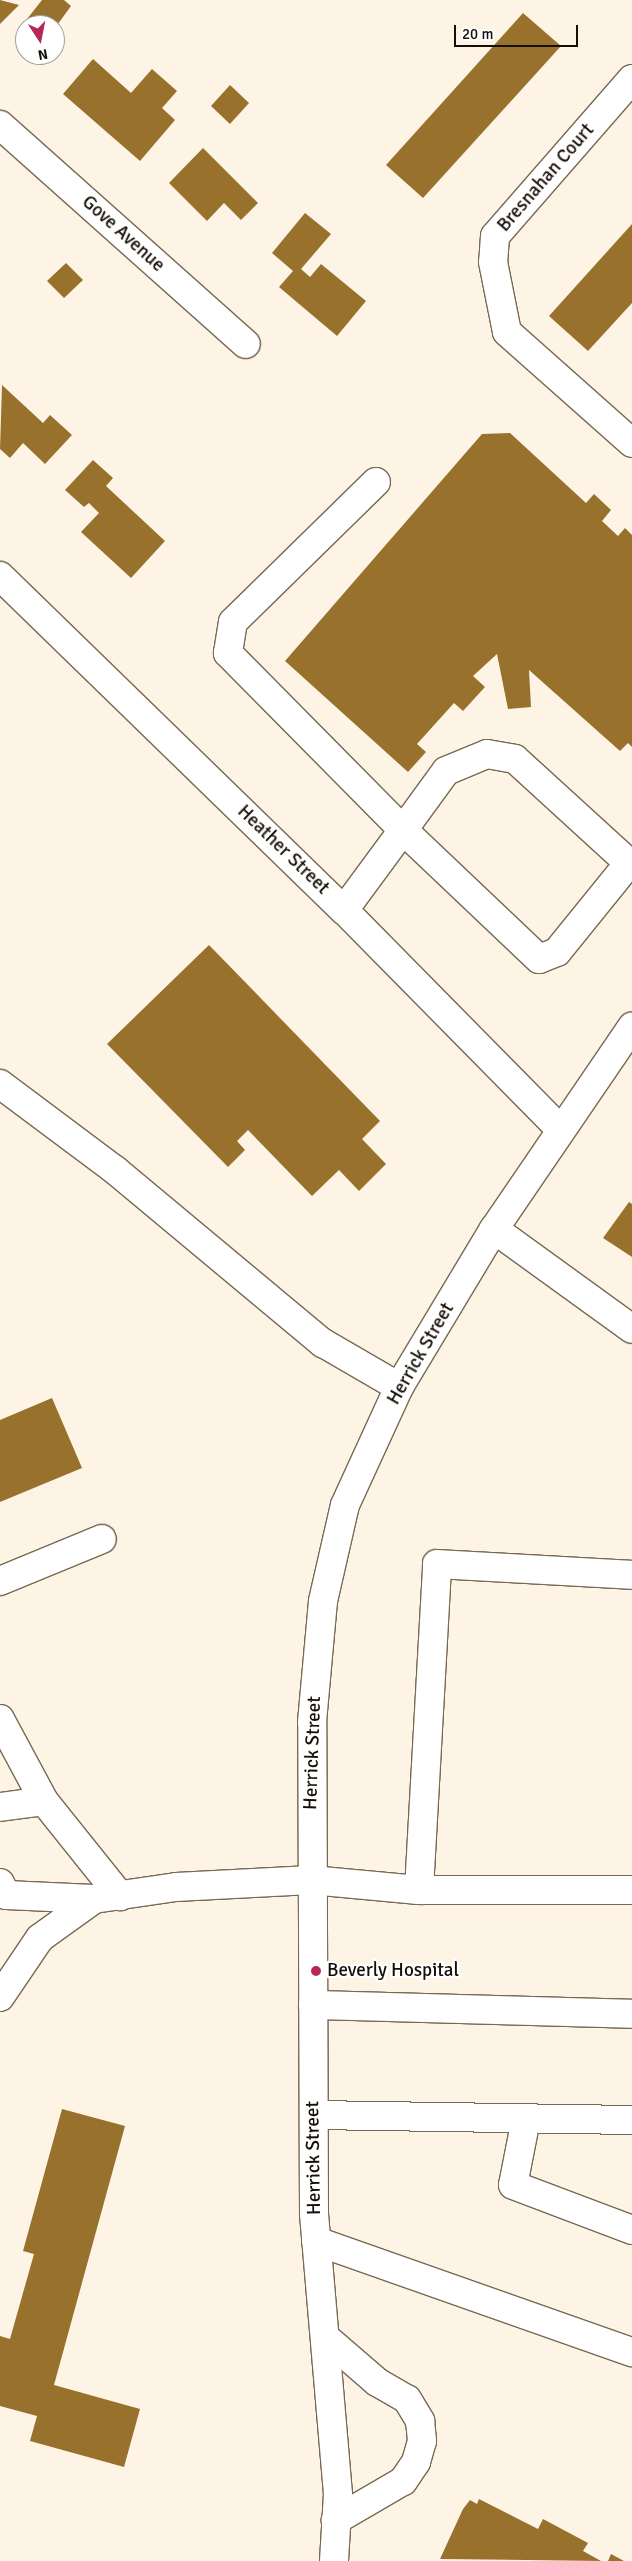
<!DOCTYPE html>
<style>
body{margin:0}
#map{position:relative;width:632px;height:2561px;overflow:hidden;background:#fef4e5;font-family:Signika,sans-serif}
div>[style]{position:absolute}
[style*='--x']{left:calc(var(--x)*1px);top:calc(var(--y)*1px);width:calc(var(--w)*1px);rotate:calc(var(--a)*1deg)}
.building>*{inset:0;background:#98712d}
.roads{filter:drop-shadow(1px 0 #786953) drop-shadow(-1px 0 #786953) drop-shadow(0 1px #786953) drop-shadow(0 -1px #786953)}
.minor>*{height:28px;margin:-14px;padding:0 14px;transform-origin:14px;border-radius:14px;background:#fff}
.dots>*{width:14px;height:14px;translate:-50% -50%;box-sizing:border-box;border:2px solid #fff;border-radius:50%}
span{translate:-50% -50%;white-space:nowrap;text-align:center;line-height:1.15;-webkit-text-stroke:4.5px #fff;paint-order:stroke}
.street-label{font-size:19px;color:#150f07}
.poi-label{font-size:19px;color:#150f07}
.left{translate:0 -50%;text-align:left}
.north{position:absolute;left:15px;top:15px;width:50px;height:50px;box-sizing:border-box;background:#fff;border:1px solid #a19f9c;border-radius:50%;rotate:169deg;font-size:14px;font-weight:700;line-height:20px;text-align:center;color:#150f07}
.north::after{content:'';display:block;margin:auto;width:18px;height:22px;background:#b72856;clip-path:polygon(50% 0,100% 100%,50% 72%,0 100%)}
.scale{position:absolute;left:454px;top:25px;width:124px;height:22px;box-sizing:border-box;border:2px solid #150f07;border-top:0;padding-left:6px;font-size:15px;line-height:18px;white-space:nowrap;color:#150f07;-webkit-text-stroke:4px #fff;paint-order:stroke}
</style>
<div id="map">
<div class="building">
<i style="clip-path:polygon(0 0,19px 5px,0 24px)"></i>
<i style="clip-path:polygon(42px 0,64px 0,71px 6px,55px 28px,27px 19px)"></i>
<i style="clip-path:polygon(523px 13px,561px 46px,423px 198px,386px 165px)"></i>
<i style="clip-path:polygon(93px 59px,131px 93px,152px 69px,177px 91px,162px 108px,175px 120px,140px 161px,63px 94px)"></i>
<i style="clip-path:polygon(230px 85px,249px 103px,230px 124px,211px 106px)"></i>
<i style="clip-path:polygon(203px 148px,258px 203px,241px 220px,224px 203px,207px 221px,169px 183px)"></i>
<i style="clip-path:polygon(305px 213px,331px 234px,301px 269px,310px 277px,321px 264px,366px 301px,337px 336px,279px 287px,293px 271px,272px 253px)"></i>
<i style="clip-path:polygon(632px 224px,632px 303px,588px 351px,549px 316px)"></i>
<i style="clip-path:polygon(66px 263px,83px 280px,64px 298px,47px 281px)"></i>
<i style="clip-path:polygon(2px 385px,43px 423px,50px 415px,72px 435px,45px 464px,23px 443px,10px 458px,0 449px)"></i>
<i style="clip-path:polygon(510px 433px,586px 503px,594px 494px,611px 510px,602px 521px,618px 536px,625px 528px,632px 535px,632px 747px,628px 743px,620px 751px,529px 670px,531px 707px,508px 709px,497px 654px,473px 676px,485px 687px,463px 711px,454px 703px,417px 744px,426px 752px,408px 772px,285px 661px,482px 434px)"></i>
<i style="clip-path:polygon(93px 460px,113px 478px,106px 486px,165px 541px,131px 578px,81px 532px,99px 513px,89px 503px,84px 507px,65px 490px)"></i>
<i style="clip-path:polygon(209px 945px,380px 1121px,362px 1139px,386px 1164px,359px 1191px,339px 1170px,312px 1196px,248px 1130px,237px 1141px,245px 1150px,228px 1167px,107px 1044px)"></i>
<i style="clip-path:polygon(629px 1202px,632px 1204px,632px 1257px,603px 1238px)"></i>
<i style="clip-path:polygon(52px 1398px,82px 1468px,0 1502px,0 1420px)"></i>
<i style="clip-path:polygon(62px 2109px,125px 2126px,54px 2385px,140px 2409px,124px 2467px,30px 2441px,37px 2416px,0 2406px,0 2336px,10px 2339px,34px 2254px,23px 2251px)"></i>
<i style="clip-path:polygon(479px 2499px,538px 2529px,543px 2519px,588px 2543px,583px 2551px,601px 2561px,440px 2559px,463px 2509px,470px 2500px,477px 2504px)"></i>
<i style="clip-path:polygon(611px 2554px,624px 2561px,608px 2561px)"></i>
</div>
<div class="roads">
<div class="minor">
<i style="--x:632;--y:79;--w:208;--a:131.1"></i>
<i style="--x:495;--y:236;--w:26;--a:94"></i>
<i style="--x:493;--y:262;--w:71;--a:78.7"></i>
<i style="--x:507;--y:332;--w:167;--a:41.6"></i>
<i style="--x:0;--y:125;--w:329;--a:41.7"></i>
<i style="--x:0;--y:576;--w:479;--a:44.2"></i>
<i style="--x:344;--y:910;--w:309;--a:45.4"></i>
<i style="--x:344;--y:910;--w:99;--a:-53.6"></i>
<i style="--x:403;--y:830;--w:73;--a:-53.9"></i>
<i style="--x:446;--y:771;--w:44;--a:-22.5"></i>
<i style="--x:487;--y:754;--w:28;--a:10"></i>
<i style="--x:515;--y:759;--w:154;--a:42.4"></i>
<i style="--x:629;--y:863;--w:114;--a:129"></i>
<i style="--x:557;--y:952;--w:19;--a:159"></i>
<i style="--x:539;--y:959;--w:187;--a:-136.5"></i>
<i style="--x:403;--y:830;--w:249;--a:-134.7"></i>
<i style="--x:228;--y:653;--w:31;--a:-81"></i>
<i style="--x:233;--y:622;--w:200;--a:-44.4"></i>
<i style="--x:0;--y:1084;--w:144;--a:36.8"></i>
<i style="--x:115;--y:1170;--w:271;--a:39.8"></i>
<i style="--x:323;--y:1343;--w:88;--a:30.1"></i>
<i style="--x:494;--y:1229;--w:170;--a:35.9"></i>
<i style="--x:0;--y:1581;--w:110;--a:-22.4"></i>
<i style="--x:0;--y:1719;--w:93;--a:61.8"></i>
<i style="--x:0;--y:1807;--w:44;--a:-7.8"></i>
<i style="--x:44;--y:1801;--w:122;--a:51.3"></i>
<i style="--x:0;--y:1883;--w:13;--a:63"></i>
<i style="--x:6;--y:1895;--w:88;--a:2.6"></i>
<i style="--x:419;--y:1890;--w:326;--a:-86.8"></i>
<i style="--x:437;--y:1564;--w:195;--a:3.2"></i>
<i style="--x:0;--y:1997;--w:71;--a:-55.9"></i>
<i style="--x:40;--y:1938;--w:67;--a:-35.8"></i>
<i style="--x:94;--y:1899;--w:83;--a:-8.3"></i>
<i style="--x:176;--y:1887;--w:135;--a:-3"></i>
<i style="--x:311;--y:1880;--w:108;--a:5.3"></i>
<i style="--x:419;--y:1890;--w:213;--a:0"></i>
<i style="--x:313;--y:2005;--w:319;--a:1.6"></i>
<i style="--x:314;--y:2115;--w:318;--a:0.9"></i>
<i style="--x:526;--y:2119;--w:67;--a:101.1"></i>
<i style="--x:513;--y:2185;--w:127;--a:20.7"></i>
<i style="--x:316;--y:2241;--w:335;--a:19.4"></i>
<i style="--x:325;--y:2337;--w:69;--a:40.9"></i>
<i style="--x:377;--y:2382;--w:34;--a:30"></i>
<i style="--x:407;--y:2399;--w:26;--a:59"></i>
<i style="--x:420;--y:2421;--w:20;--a:84"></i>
<i style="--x:422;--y:2441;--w:22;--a:106"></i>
<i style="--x:416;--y:2462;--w:23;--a:124"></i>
<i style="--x:403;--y:2481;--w:78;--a:149.8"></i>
<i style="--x:334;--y:2561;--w:67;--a:-86.6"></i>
<i style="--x:338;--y:2494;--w:281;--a:-94.9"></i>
<i style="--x:314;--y:2214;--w:492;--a:-90.2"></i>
<i style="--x:312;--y:1722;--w:121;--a:-84.8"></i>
<i style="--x:323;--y:1601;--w:98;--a:-77.1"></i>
<i style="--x:345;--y:1505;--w:130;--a:-65.4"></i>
<i style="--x:399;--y:1387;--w:184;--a:-59"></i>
<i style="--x:494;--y:1229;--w:245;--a:-55.7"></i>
</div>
</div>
<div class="dots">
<i style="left:316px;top:1971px;background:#b72856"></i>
</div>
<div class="street-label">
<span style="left:546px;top:178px;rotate:-49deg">Bresnahan Court</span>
<span style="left:123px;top:234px;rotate:42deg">Gove Avenue</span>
<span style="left:283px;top:850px;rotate:44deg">Heather Street</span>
<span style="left:421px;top:1354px;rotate:-60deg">Herrick Street</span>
<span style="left:313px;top:1753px;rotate:-88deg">Herrick Street</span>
<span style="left:314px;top:2158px;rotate:-91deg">Herrick Street</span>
</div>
<div class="poi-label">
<span class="left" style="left:327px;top:1971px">Beverly Hospital</span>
</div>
<div class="north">N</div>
<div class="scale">20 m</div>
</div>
